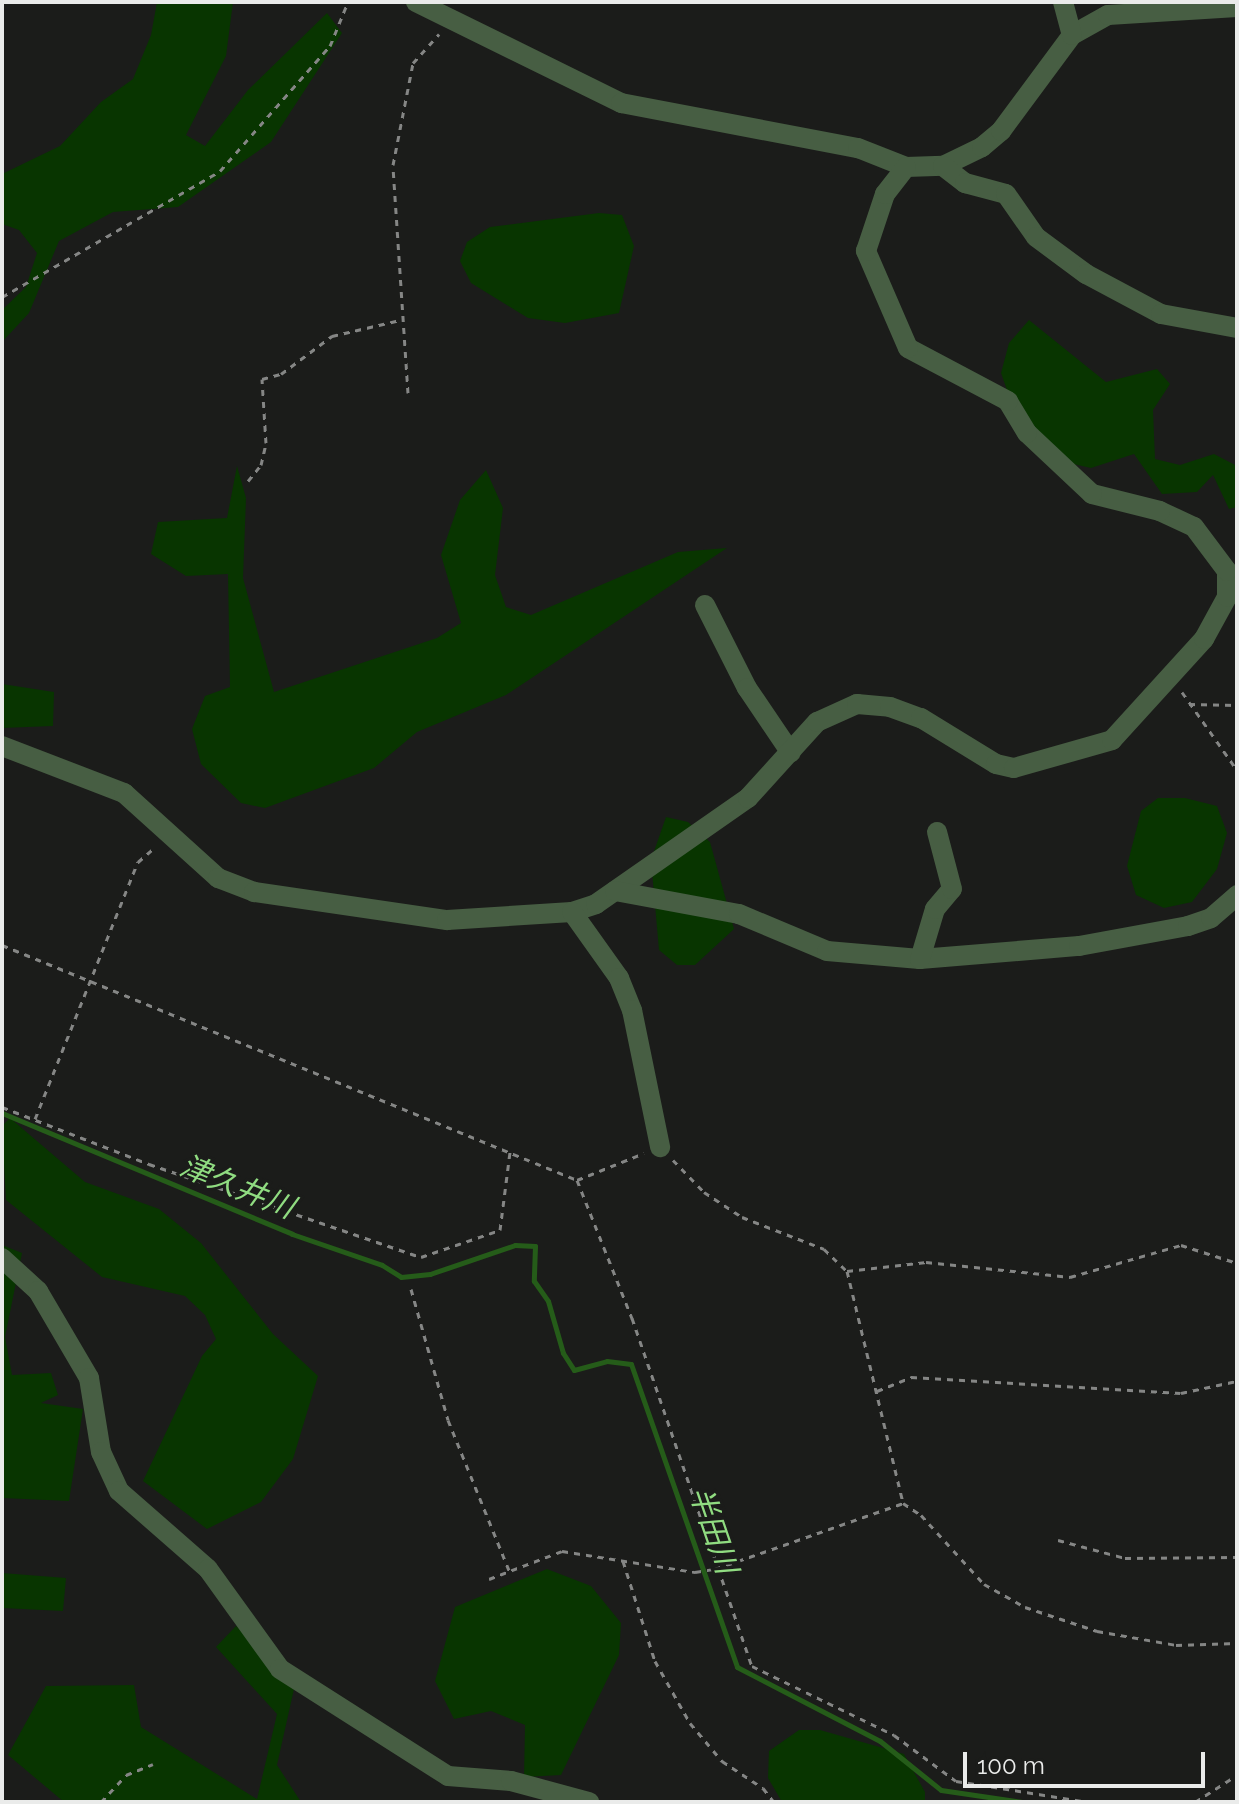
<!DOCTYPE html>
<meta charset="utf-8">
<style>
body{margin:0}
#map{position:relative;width:1239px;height:1804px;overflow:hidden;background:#1b1c1a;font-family:Raleway,"Noto Sans JP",sans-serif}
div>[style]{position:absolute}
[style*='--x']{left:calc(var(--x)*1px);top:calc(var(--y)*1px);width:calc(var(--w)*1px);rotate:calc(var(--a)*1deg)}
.green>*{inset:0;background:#083500}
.stream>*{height:5px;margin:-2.5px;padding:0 2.5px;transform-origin:2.5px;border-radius:2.5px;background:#255c19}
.path>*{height:3px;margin-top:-1.5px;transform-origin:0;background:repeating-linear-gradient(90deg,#858685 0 6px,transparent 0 12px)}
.minor>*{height:20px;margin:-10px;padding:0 10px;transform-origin:10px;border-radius:10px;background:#475e43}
span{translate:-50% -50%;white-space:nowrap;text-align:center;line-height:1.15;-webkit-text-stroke:6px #1b1c1a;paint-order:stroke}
.water-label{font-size:30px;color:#90dc81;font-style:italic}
.frame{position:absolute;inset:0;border:4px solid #eaebea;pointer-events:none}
.scale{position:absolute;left:963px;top:1752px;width:242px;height:36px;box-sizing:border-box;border:4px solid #eaebea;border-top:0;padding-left:10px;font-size:24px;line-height:28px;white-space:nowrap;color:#eaebea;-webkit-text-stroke:6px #1b1c1a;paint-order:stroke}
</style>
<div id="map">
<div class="green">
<i style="clip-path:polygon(157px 2px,233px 2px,226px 56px,186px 135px,205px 146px,248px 90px,327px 13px,342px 33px,271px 142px,178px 207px,113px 212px,59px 241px,29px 313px,2px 342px,2px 310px,26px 287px,37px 253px,19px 230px,2px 224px,2px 174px,60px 146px,101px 102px,133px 79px,151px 35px)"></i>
<i style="clip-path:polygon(599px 213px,622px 215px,634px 246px,619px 313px,565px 323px,528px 318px,471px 283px,460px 261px,467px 242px,490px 227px)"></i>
<i style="clip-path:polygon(1029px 320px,1106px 382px,1157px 369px,1170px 384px,1153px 410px,1155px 459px,1180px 465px,1214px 454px,1237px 466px,1237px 507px,1229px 509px,1213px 475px,1197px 492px,1162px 494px,1134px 454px,1091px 468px,1069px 463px,1013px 407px,1001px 373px,1009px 343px)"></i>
<i style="clip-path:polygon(237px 466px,246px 498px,243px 578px,274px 692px,437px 638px,461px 623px,441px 555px,460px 500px,486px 470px,503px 508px,495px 575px,506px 607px,531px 615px,678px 552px,727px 548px,506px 695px,417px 732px,374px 768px,265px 808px,241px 803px,201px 764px,192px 729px,205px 696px,230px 687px,228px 574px,186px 576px,151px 554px,158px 522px,227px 518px)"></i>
<i style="clip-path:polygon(2px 684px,54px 692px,53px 726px,2px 728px)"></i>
<i style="clip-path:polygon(1158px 798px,1185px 798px,1217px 806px,1227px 833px,1217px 869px,1192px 902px,1164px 908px,1136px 895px,1127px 866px,1141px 811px)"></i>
<i style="clip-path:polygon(666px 817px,688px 822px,710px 842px,734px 929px,695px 965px,677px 965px,659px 950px,651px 860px)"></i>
<i style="clip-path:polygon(10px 1118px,85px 1182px,159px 1209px,201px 1243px,273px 1334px,318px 1376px,293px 1459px,261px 1502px,207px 1529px,143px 1481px,202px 1356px,216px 1339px,205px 1315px,185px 1296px,102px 1277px,6px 1200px,2px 1126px)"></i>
<i style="clip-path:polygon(2px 1245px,22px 1253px,5px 1337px,12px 1375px,51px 1373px,58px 1395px,41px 1403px,83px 1409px,69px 1501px,2px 1498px)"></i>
<i style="clip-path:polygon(547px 1569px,591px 1586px,621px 1623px,619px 1655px,561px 1775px,524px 1777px,525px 1725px,491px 1711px,454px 1719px,435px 1681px,455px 1607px)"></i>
<i style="clip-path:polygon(2px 1573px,66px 1578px,63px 1611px,2px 1608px)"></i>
<i style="clip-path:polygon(236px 1626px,296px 1680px,277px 1765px,301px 1802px,64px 1802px,8px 1755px,46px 1686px,134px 1685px,141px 1727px,257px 1799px,277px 1714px,216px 1647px)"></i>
<i style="clip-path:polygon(799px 1730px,820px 1730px,904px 1754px,925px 1792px,925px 1802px,782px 1802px,768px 1778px,769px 1751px)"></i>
</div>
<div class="stream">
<i style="--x:2;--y:1113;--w:314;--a:22.6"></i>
<i style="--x:292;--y:1234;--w:95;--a:19"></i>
<i style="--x:382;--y:1265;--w:22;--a:32"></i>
<i style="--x:401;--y:1277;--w:29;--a:-6"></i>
<i style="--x:430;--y:1274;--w:90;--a:-18.8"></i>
<i style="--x:515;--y:1245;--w:20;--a:3"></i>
<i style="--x:535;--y:1246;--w:35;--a:92"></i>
<i style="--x:534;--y:1281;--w:24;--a:55"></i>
<i style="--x:548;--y:1301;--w:54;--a:73.9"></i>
<i style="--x:563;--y:1353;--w:20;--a:57"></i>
<i style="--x:574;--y:1370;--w:34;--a:-15"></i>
<i style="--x:607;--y:1361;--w:24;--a:7"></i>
<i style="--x:631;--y:1364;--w:321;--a:70.7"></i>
<i style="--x:737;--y:1667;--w:161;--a:27.4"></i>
<i style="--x:880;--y:1741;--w:78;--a:38.8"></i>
<i style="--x:941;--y:1790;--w:82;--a:8.4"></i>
</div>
<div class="path">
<i style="--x:2;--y:297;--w:252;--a:-30"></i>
<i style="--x:220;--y:171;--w:167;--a:-48.7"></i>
<i style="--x:330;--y:46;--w:48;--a:-67.8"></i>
<i style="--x:408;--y:393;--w:228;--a:-93.8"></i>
<i style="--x:393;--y:165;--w:104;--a:-78.9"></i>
<i style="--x:413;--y:63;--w:39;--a:-48"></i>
<i style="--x:248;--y:481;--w:21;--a:-51"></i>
<i style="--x:261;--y:465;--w:23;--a:-77"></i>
<i style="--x:266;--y:443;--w:64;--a:-93.6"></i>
<i style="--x:262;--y:379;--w:20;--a:-15"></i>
<i style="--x:281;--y:374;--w:64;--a:-36.7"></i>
<i style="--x:332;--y:336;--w:70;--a:-13.2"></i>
<i style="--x:1182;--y:692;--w:95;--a:54.8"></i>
<i style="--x:1189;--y:704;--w:48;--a:1.2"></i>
<i style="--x:2;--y:945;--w:621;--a:22.23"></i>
<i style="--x:577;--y:1180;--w:72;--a:-21.9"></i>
<i style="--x:2;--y:1107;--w:158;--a:21.2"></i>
<i style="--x:149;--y:1164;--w:287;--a:18.9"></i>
<i style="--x:421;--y:1257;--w:83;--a:-18.9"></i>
<i style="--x:500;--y:1230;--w:79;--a:-82.7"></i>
<i style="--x:35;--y:1119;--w:277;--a:-68.2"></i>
<i style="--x:138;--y:862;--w:23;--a:-41"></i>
<i style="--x:673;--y:1160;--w:45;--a:45.9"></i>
<i style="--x:704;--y:1192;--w:45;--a:33.3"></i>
<i style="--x:742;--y:1217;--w:88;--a:21.3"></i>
<i style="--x:824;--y:1249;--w:32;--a:44"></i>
<i style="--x:847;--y:1271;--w:239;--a:76.4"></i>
<i style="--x:903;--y:1503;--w:22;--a:34"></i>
<i style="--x:921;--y:1515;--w:93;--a:47.6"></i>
<i style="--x:984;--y:1584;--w:47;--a:29.3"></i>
<i style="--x:1025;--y:1607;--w:76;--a:18.4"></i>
<i style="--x:1097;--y:1631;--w:80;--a:10"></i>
<i style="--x:1176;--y:1645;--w:61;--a:-1.9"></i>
<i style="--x:577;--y:1180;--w:149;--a:68.3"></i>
<i style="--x:632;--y:1318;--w:368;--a:71"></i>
<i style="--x:752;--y:1666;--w:158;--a:25.9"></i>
<i style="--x:894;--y:1735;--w:77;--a:36.6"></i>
<i style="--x:956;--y:1781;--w:134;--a:9"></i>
<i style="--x:847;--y:1271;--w:80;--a:-6.5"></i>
<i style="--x:926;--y:1262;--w:145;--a:5.9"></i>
<i style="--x:1070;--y:1277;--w:116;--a:-16.1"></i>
<i style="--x:1181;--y:1245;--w:59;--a:17.8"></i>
<i style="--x:411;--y:1289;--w:136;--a:74.2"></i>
<i style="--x:448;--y:1420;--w:165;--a:67.9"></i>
<i style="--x:877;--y:1391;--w:37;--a:-22"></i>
<i style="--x:911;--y:1377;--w:270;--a:3.4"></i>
<i style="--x:1181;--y:1393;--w:57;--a:-12.1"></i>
<i style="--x:1058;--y:1540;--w:69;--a:15"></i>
<i style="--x:1125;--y:1558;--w:112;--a:-0.5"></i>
<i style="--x:623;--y:1561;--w:105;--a:72.3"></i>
<i style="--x:655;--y:1661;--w:71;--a:60.6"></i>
<i style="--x:690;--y:1723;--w:50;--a:49.9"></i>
<i style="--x:722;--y:1761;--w:49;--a:33.4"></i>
<i style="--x:763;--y:1788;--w:18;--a:52"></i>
<i style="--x:489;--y:1579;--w:78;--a:-21"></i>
<i style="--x:562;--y:1551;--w:135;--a:9"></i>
<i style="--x:695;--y:1572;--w:20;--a:-9"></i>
<i style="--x:715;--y:1569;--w:199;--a:-19.3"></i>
<i style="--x:101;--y:1802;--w:37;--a:-47"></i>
<i style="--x:126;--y:1775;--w:29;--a:-22"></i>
<i style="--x:1195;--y:1802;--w:50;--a:-32.7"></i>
</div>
<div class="minor">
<i style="--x:416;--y:2;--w:229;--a:26.2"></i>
<i style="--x:621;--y:103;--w:241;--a:10.8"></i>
<i style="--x:858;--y:148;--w:52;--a:21.6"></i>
<i style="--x:906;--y:167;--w:37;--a:-2"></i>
<i style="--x:943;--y:166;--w:43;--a:-26"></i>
<i style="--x:982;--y:147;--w:25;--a:-40"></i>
<i style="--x:1001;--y:131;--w:119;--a:-53.5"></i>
<i style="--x:1072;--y:35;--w:41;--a:-29.1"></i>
<i style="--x:1108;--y:15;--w:129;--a:-3.5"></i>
<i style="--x:1063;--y:2;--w:34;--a:75"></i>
<i style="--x:943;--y:166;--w:28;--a:38"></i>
<i style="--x:965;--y:183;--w:42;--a:15"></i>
<i style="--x:1006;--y:194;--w:52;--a:55.1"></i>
<i style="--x:1036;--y:237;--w:62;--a:36.5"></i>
<i style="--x:1086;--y:274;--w:85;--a:28.1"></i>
<i style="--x:1161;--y:314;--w:77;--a:10.4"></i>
<i style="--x:705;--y:605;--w:93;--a:63.2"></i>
<i style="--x:747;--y:688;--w:78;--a:55.9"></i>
<i style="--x:2;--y:746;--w:131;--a:21.1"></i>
<i style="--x:124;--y:793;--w:127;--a:42.1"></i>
<i style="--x:218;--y:878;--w:39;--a:21"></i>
<i style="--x:254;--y:892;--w:195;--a:8.3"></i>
<i style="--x:447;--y:920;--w:125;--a:-3.7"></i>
<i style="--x:572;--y:912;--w:25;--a:-18"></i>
<i style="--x:596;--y:904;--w:185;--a:-34.9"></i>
<i style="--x:748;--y:798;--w:103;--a:-47.8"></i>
<i style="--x:817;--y:722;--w:44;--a:-24.2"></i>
<i style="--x:857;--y:704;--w:33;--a:5"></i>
<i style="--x:890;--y:707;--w:33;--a:20"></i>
<i style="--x:921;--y:718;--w:88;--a:31.5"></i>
<i style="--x:996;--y:764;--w:18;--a:13"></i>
<i style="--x:1014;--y:768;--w:102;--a:-15.9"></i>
<i style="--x:1112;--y:740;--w:137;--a:-47.7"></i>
<i style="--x:1204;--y:639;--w:48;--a:-61.3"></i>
<i style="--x:1227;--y:597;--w:26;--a:-90"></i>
<i style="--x:1227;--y:571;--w:55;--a:-126.9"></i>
<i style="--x:1194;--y:527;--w:38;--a:-155"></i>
<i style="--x:1160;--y:511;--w:70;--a:-166"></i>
<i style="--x:1092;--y:494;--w:89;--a:-136.8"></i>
<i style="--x:1027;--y:433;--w:37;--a:-121"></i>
<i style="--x:1008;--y:401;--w:113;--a:-152.1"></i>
<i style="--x:908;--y:348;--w:106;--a:-113.4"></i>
<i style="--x:866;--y:251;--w:60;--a:-71.6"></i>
<i style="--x:885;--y:194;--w:34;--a:-52"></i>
<i style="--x:615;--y:891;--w:126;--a:10.5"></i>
<i style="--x:739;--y:914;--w:95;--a:22.8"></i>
<i style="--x:827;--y:951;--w:93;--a:4.9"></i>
<i style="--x:920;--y:959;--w:160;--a:-4.7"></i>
<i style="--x:1079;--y:946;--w:111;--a:-10.4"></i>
<i style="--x:1188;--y:926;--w:24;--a:-19"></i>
<i style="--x:1211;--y:918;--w:35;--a:-41"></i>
<i style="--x:572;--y:912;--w:81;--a:54.5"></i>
<i style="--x:619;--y:978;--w:35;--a:68"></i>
<i style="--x:632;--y:1010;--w:140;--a:78.4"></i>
<i style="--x:920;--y:959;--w:52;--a:-73.3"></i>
<i style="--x:935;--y:909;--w:26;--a:-50"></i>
<i style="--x:952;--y:889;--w:59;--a:-104.7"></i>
<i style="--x:2;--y:1258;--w:49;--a:42.5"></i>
<i style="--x:38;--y:1291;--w:101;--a:59.6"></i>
<i style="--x:89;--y:1378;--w:75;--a:80.8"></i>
<i style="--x:101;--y:1452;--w:43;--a:65.2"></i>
<i style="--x:119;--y:1491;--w:118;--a:41.2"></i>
<i style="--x:208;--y:1569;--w:123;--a:54.2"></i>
<i style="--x:280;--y:1669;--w:199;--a:32.5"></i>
<i style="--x:448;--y:1776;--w:63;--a:4.5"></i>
<i style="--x:511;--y:1781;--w:81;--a:15.1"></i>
</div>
<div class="water-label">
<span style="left:237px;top:1187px;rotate:22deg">津久井川</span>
<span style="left:713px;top:1530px;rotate:71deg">半田川</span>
</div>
<div class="frame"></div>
<div class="scale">100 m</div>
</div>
